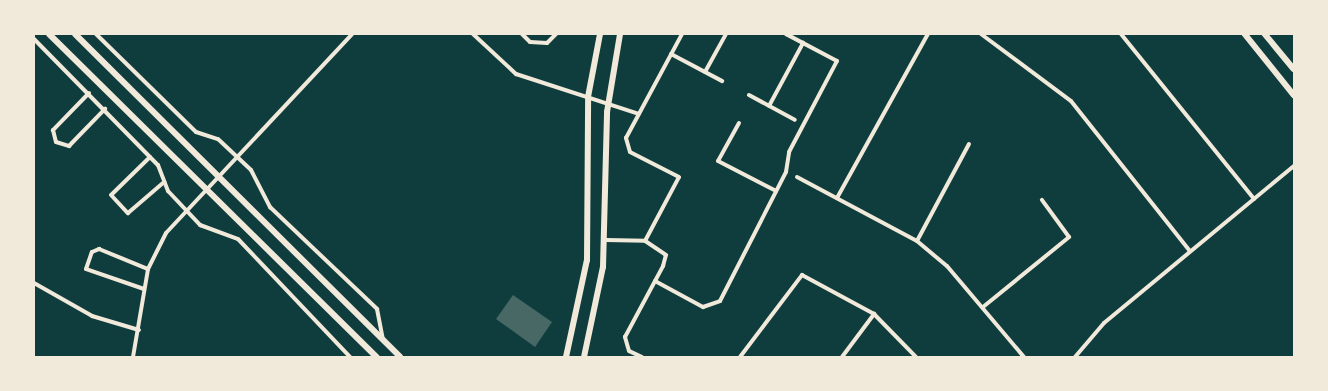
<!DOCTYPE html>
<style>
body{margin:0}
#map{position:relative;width:1328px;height:391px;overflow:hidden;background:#0f3d3e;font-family:Roboto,sans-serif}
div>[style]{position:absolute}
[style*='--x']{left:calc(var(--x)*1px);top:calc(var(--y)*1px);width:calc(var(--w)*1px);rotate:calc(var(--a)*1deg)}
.building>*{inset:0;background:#486865}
.minor>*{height:4px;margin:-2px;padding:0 2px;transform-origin:2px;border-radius:2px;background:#f1e9da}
.secondary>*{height:5.5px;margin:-2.75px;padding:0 2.75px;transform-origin:2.75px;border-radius:2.75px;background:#f1e9da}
.primary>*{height:6px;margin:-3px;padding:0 3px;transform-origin:3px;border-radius:3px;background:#f1e9da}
span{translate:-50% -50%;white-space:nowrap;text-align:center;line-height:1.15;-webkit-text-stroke:4.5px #f1e9da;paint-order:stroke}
.frame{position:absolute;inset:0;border:35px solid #f1e9da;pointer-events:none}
</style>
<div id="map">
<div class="building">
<i style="clip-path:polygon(513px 295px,552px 322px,535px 347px,496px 319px)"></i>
</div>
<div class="minor">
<i style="--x:96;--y:34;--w:140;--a:44.4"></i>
<i style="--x:196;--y:132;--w:23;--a:18"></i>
<i style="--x:218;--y:139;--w:45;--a:43.2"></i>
<i style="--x:251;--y:170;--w:42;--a:62.8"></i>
<i style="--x:270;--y:207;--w:148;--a:43.6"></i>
<i style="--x:377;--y:309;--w:32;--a:79"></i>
<i style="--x:473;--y:34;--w:59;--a:42.9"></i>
<i style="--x:516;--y:74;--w:129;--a:18"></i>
<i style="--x:522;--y:34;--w:11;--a:45"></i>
<i style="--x:530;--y:42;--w:17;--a:3"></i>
<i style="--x:547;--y:43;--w:13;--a:-45"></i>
<i style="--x:981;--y:34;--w:112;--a:36.7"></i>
<i style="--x:1071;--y:101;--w:191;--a:51.6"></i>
<i style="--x:1121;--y:34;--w:212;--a:51.1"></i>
<i style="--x:34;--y:39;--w:177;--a:45.5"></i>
<i style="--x:158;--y:165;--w:28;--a:69"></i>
<i style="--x:168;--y:191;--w:47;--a:46.7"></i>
<i style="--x:200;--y:225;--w:40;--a:20.2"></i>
<i style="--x:238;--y:239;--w:163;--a:46.5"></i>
<i style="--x:671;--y:54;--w:58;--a:27.9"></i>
<i style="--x:705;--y:72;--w:43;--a:-61.1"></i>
<i style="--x:89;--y:93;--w:52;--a:134.2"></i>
<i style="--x:53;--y:130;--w:12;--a:76"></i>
<i style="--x:56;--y:142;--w:14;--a:17"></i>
<i style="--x:69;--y:146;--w:52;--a:-45.8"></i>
<i style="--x:749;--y:95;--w:52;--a:28.5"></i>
<i style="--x:769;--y:106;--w:72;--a:-61.6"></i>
<i style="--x:739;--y:123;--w:43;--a:118.9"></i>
<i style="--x:718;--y:161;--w:65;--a:27.3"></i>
<i style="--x:150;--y:157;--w:54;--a:135.7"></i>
<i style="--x:111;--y:195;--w:25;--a:47"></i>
<i style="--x:128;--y:213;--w:48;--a:-40.7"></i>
<i style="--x:797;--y:177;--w:136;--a:28.1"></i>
<i style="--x:917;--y:241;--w:39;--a:40"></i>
<i style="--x:947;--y:266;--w:119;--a:49.8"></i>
<i style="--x:837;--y:198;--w:188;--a:-61"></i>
<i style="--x:606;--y:240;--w:39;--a:1"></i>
<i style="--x:917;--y:241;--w:110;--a:-61.8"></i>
<i style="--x:655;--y:281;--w:55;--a:28.4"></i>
<i style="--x:703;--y:307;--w:18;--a:-19"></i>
<i style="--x:720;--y:301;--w:145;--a:-62.9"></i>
<i style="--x:786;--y:172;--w:20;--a:-81"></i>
<i style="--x:789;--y:152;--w:103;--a:-62.2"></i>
<i style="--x:837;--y:61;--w:58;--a:-152.1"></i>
<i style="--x:34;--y:283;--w:67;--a:29.6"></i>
<i style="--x:92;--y:316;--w:49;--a:16.6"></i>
<i style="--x:144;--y:289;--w:61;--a:-161"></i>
<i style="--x:86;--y:269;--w:18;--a:-71"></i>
<i style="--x:92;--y:252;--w:8;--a:-23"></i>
<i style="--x:99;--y:249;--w:53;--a:22.2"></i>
<i style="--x:983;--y:307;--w:111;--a:-39.1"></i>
<i style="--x:1069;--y:237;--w:46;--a:-126.1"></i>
<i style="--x:133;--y:357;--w:89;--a:-80.3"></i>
<i style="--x:148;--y:269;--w:40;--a:-63.4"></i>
<i style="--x:166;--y:233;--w:272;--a:-46.9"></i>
<i style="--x:642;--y:357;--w:14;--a:-155"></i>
<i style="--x:629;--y:351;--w:15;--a:-106"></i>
<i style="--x:625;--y:337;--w:81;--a:-61.8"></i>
<i style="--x:663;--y:266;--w:11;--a:-75"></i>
<i style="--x:666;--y:255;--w:25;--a:-146"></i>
<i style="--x:645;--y:241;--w:72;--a:-62"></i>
<i style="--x:679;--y:177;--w:55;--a:-153"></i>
<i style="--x:630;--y:152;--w:15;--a:-106"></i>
<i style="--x:626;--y:138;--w:118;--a:-61.7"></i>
<i style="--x:740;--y:357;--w:103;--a:-52.9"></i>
<i style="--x:802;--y:275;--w:82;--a:28.4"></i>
<i style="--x:874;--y:314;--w:60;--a:45.7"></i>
<i style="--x:842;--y:357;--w:54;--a:-53.3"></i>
<i style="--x:1075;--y:357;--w:45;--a:-49.5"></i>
<i style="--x:1104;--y:323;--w:246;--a:-39.6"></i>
</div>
<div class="secondary">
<i style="--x:1245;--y:34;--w:78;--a:51.2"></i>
<i style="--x:1265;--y:34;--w:45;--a:50.4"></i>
</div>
<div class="primary">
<i style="--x:49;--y:34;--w:460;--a:44.6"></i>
<i style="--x:75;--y:34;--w:458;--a:44.8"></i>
<i style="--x:566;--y:357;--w:99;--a:-77.8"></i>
<i style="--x:587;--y:260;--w:163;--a:-89.6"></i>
<i style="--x:588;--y:97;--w:64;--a:-79.2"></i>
<i style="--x:584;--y:357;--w:92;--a:-78.1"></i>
<i style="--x:603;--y:267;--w:155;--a:-88.5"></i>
<i style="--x:607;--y:112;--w:79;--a:-80.5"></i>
</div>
<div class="frame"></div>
</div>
